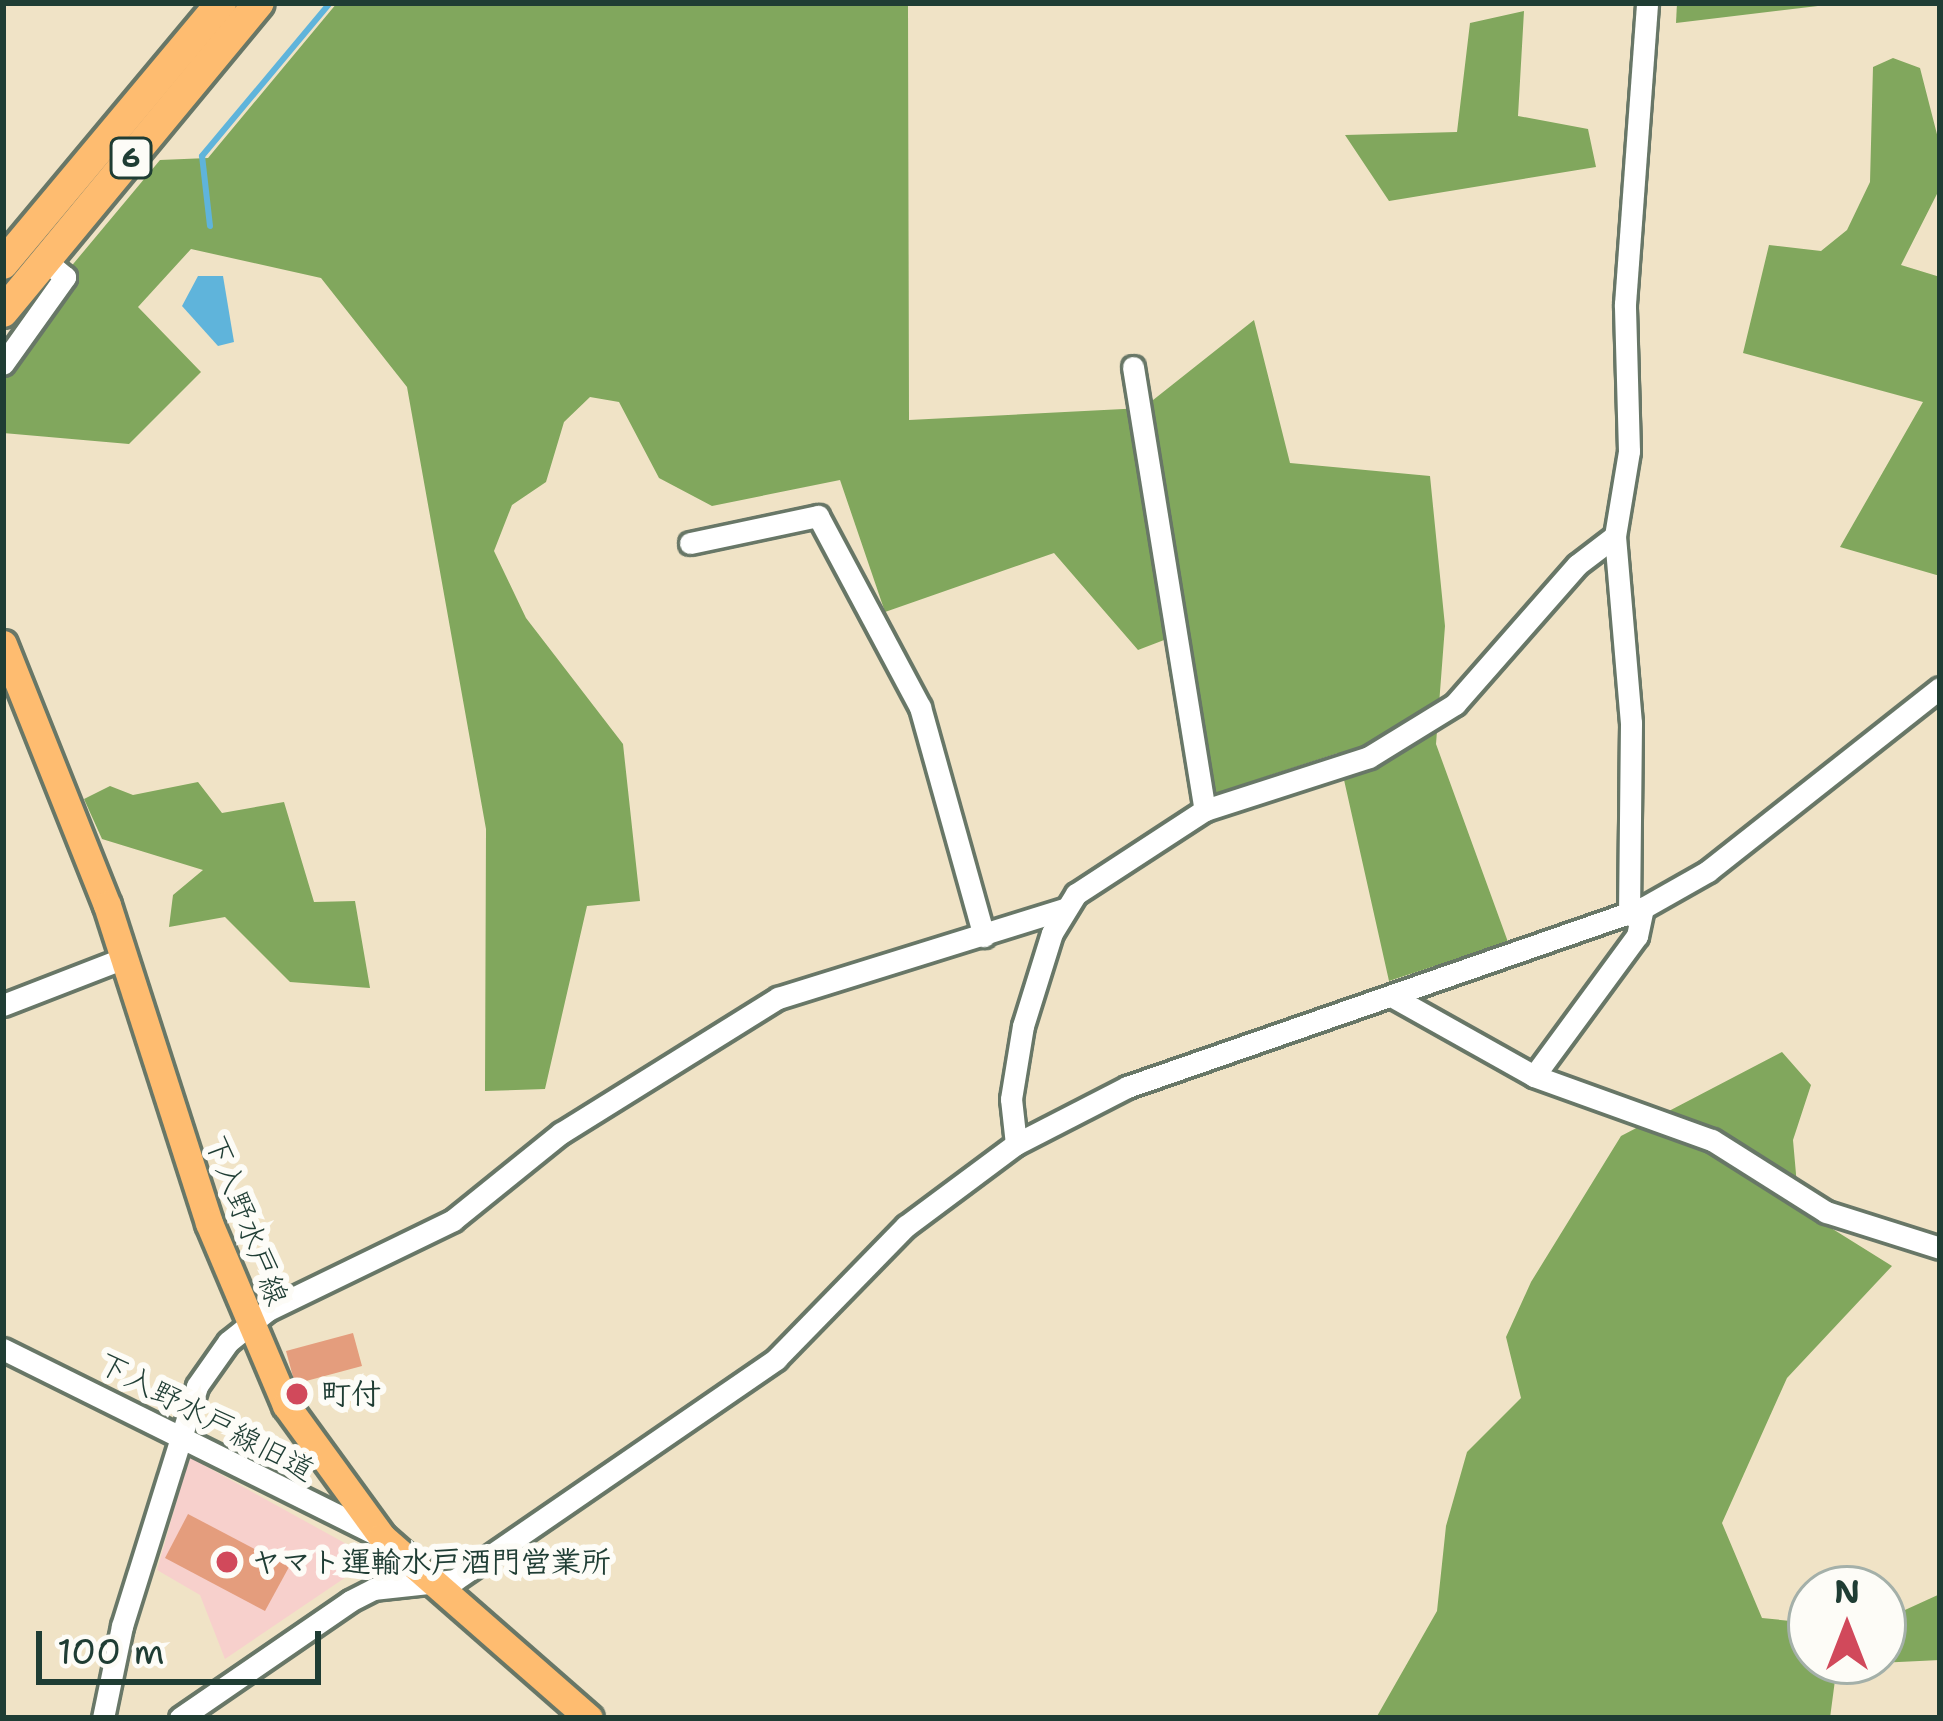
<!DOCTYPE html>
<meta charset="utf-8">
<style>
body{margin:0}
#map{position:relative;width:1943px;height:1721px;overflow:hidden;background:#f0e3c6;font-family:"Shantell Sans","Klee One",sans-serif}
div>[style]{position:absolute}
[style*='--x']{left:calc(var(--x)*1px);top:calc(var(--y)*1px);width:calc(var(--w)*1px);rotate:calc(var(--a)*1deg)}
.built>*{inset:0;background:#f7d0cc}
.forest>*{inset:0;background:#81a75d}
.water>*{inset:0;background:#5fb4db}
.stream>*{height:6px;margin:-3px;padding:0 3px;transform-origin:3px;border-radius:3px;background:#5fb4db}
.building>*{inset:0;background:#e49d7d}
.roads{filter:drop-shadow(3px 0 #687767) drop-shadow(-3px 0 #687767) drop-shadow(0 3px #687767) drop-shadow(0 -3px #687767)}
.minor>*{height:21px;margin:-10.5px;padding:0 10.5px;transform-origin:10.5px;border-radius:10.5px;background:#fff}
.major>*{height:27px;margin:-13.5px;padding:0 13.5px;transform-origin:13.5px;border-radius:13.5px;background:#febc70}
.highway>*{height:30px;margin:-15px;padding:0 15px;transform-origin:15px;border-radius:15px;background:#febc70}
.dots>*{width:33px;height:33px;translate:-50% -50%;box-sizing:border-box;border:6px solid #fdfcf7;border-radius:50%}
span{translate:-50% -50%;white-space:nowrap;text-align:center;line-height:1.15;-webkit-text-stroke:12px #fdfcf7;paint-order:stroke}
.shield-label span{padding:3px 9px;background:#fdfcf7;border:3px solid;border-radius:9px;-webkit-text-stroke-width:0}
.shield-label{font-size:27px;color:#1f3d34;font-weight:700}
.street-label{font-size:30px;color:#1f3d34}
.poi-label{font-size:30px;color:#1f3d34;font-weight:700}
.left{translate:0 -50%;text-align:left}
.frame{position:absolute;inset:0;border:6px solid #1f3d34;pointer-events:none}
.north{position:absolute;left:1787px;top:1565px;width:120px;height:120px;box-sizing:border-box;background:#fdfcf7;border:3px solid #a4b0a9;border-radius:50%;rotate:0deg;font-size:33px;font-weight:700;line-height:48px;text-align:center;color:#1f3d34}
.north::after{content:'';display:block;margin:auto;width:42px;height:54px;background:#d1495b;clip-path:polygon(50% 0,100% 100%,50% 72%,0 100%)}
.scale{position:absolute;left:36px;top:1631px;width:285px;height:54px;box-sizing:border-box;border:6px solid #1f3d34;border-top:0;padding-left:15px;font-size:36px;line-height:42px;white-space:nowrap;color:#1f3d34;-webkit-text-stroke:9px #fdfcf7;paint-order:stroke}
</style>
<div id="map">
<div class="built">
<i style="clip-path:polygon(189px 1457px,361px 1552px,355px 1571px,225px 1659px,200px 1595px,157px 1570px)"></i>
</div>
<div class="forest">
<i style="clip-path:polygon(337px 3px,908px 3px,909px 420px,1143px 408px,1254px 320px,1290px 463px,1430px 476px,1445px 626px,1436px 744px,1508px 942px,1389px 981px,1338px 753px,1213px 794px,1185px 632px,1138px 650px,1054px 553px,885px 612px,840px 480px,712px 506px,659px 478px,619px 402px,590px 397px,564px 422px,546px 482px,512px 505px,494px 551px,526px 618px,623px 744px,640px 901px,587px 906px,545px 1089px,485px 1091px,486px 829px,407px 387px,321px 278px,191px 249px,138px 307px,201px 372px,129px 444px,3px 433px,3px 348px,160px 160px,208px 158px)"></i>
<i style="clip-path:polygon(1677px 3px,1843px 3px,1676px 23px)"></i>
<i style="clip-path:polygon(1524px 11px,1518px 116px,1588px 129px,1596px 167px,1389px 201px,1345px 135px,1457px 132px,1470px 23px)"></i>
<i style="clip-path:polygon(1893px 58px,1920px 68px,1940px 146px,1940px 188px,1901px 265px,1940px 277px,1940px 576px,1840px 547px,1923px 402px,1743px 353px,1769px 245px,1821px 251px,1847px 230px,1870px 182px,1873px 67px)"></i>
<i style="clip-path:polygon(198px 782px,222px 813px,284px 802px,314px 902px,355px 901px,370px 988px,290px 982px,225px 917px,169px 927px,173px 895px,203px 870px,102px 839px,84px 799px,110px 786px,133px 795px)"></i>
<i style="clip-path:polygon(1782px 1052px,1811px 1085px,1793px 1140px,1799px 1208px,1892px 1266px,1787px 1378px,1722px 1523px,1762px 1618px,1811px 1623px,1811px 1661px,1883px 1661px,1883px 1620px,1940px 1594px,1940px 1660px,1837px 1665px,1830px 1718px,1376px 1718px,1437px 1611px,1446px 1526px,1467px 1452px,1521px 1398px,1506px 1337px,1531px 1282px,1621px 1136px)"></i>
</div>
<div class="water">
<i style="clip-path:polygon(198px 276px,223px 276px,234px 342px,218px 346px,182px 306px)"></i>
</div>
<div class="stream">
<i style="--x:210;--y:226;--w:70;--a:-96.5"></i>
<i style="--x:202;--y:156;--w:199;--a:-50.1"></i>
</div>
<div class="building">
<i style="clip-path:polygon(353px 1333px,362px 1366px,295px 1384px,286px 1351px)"></i>
<i style="clip-path:polygon(188px 1514px,289px 1567px,265px 1611px,165px 1558px)"></i>
</div>
<div class="roads">
<div class="minor">
<i style="--x:3;--y:364;--w:107;--a:-54.5"></i>
<i style="--x:65;--y:277;--w:25;--a:-140"></i>
<i style="--x:1133;--y:367;--w:449;--a:80.8"></i>
<i style="--x:690;--y:543;--w:131;--a:-11.9"></i>
<i style="--x:818;--y:516;--w:217;--a:61.9"></i>
<i style="--x:920;--y:707;--w:238;--a:74.4"></i>
<i style="--x:1629;--y:915;--w:192;--a:-89.4"></i>
<i style="--x:1631;--y:723;--w:188;--a:-94.9"></i>
<i style="--x:1615;--y:536;--w:86;--a:-80.6"></i>
<i style="--x:1629;--y:451;--w:147;--a:-91.6"></i>
<i style="--x:1625;--y:304;--w:302;--a:-85.8"></i>
<i style="--x:1395;--y:998;--w:159;--a:29.3"></i>
<i style="--x:1534;--y:1076;--w:189;--a:19.8"></i>
<i style="--x:1712;--y:1140;--w:135;--a:32.3"></i>
<i style="--x:1826;--y:1212;--w:120;--a:17.5"></i>
<i style="--x:3;--y:1005;--w:130;--a:-21.2"></i>
<i style="--x:1534;--y:1076;--w:174;--a:-53.7"></i>
<i style="--x:1637;--y:936;--w:29;--a:-78"></i>
<i style="--x:1016;--y:1144;--w:45;--a:-96.3"></i>
<i style="--x:1011;--y:1099;--w:74;--a:-80.7"></i>
<i style="--x:1023;--y:1026;--w:97;--a:-72.7"></i>
<i style="--x:1052;--y:933;--w:46;--a:-58.4"></i>
<i style="--x:1076;--y:894;--w:154;--a:-33.1"></i>
<i style="--x:1205;--y:810;--w:172;--a:-17.9"></i>
<i style="--x:1369;--y:757;--w:101;--a:-31.6"></i>
<i style="--x:1455;--y:704;--w:185;--a:-48.7"></i>
<i style="--x:1577;--y:565;--w:48;--a:-37.3"></i>
<i style="--x:3;--y:1349;--w:423;--a:26.4"></i>
<i style="--x:103;--y:1718;--w:94;--a:-78.3"></i>
<i style="--x:122;--y:1626;--w:251;--a:-72.6"></i>
<i style="--x:197;--y:1386;--w:54;--a:-54.8"></i>
<i style="--x:228;--y:1342;--w:51;--a:-38.7"></i>
<i style="--x:268;--y:1310;--w:206;--a:-25.9"></i>
<i style="--x:453;--y:1220;--w:139;--a:-38.9"></i>
<i style="--x:561;--y:1133;--w:256;--a:-31.9"></i>
<i style="--x:778;--y:998;--w:300;--a:-17.3"></i>
<i style="--x:180;--y:1718;--w:206;--a:-34.5"></i>
<i style="--x:350;--y:1601;--w:27;--a:-27"></i>
<i style="--x:374;--y:1589;--w:81;--a:-6.3"></i>
<i style="--x:455;--y:1580;--w:390;--a:-34.5"></i>
<i style="--x:776;--y:1359;--w:186;--a:-45.7"></i>
<i style="--x:906;--y:1226;--w:137;--a:-36.7"></i>
<i style="--x:1016;--y:1144;--w:125;--a:-27.2"></i>
<i style="--x:1127;--y:1087;--w:546;--a:-19.13"></i>
<i style="--x:1643;--y:908;--w:75;--a:-29.6"></i>
<i style="--x:1708;--y:871;--w:295;--a:-38.3"></i>
</div>
<div class="major">
<i style="--x:3;--y:644;--w:281;--a:68.3"></i>
<i style="--x:107;--y:905;--w:334;--a:72.2"></i>
<i style="--x:209;--y:1223;--w:198;--a:67.1"></i>
<i style="--x:286;--y:1405;--w:163;--a:54"></i>
<i style="--x:382;--y:1537;--w:275;--a:41.2"></i>
</div>
<div class="highway">
<i style="--x:3;--y:264;--w:340;--a:-50.1"></i>
<i style="--x:3;--y:312;--w:401;--a:-50.4"></i>
</div>
</div>
<div class="dots">
<i style="left:297px;top:1394px;background:#d1495b"></i>
<i style="left:227px;top:1562px;background:#d1495b"></i>
</div>
<div class="shield-label">
<span style="left:131px;top:158px">6</span>
</div>
<div class="street-label">
<span style="left:246px;top:1220px;rotate:69deg">下入野水戸線</span>
<span style="left:206px;top:1417px;rotate:28deg">下入野水戸線旧道</span>
</div>
<div class="poi-label">
<span class="left" style="left:321px;top:1394px">町付</span>
<span class="left" style="left:251px;top:1562px">ヤマト運輸水戸酒門営業所</span>
</div>
<div class="frame"></div>
<div class="north">N</div>
<div class="scale">100 m</div>
</div>
